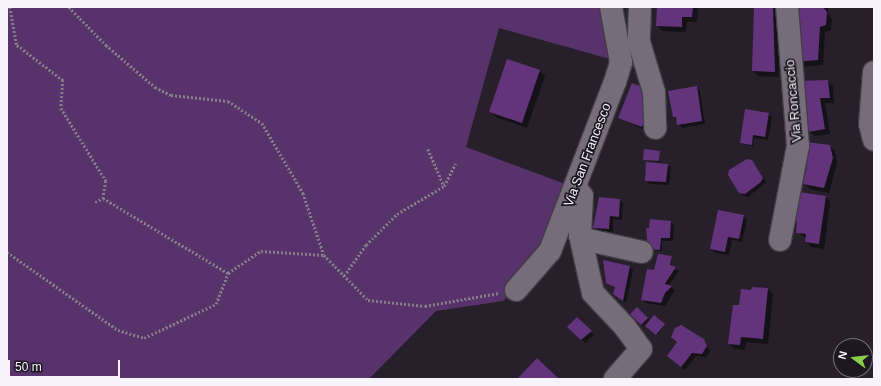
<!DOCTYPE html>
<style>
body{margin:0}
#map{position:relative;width:881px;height:386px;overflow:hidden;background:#27202b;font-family:Arial,sans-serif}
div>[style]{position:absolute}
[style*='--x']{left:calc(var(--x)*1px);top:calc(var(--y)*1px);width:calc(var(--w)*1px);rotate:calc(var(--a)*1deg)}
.green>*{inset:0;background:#57326b}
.shadow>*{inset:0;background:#0007}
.building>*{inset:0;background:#63347c}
.path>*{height:2.5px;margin-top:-1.25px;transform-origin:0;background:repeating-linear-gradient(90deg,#837e87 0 2px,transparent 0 4px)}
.roads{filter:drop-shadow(1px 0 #423d46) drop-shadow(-1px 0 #423d46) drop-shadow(0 1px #423d46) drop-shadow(0 -1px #423d46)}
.minor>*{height:22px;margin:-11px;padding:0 11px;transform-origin:11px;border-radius:11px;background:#756d7a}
span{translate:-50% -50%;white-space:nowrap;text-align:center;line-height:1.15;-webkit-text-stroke:3.5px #1d1721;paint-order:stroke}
.street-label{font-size:13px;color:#f7f3fa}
.frame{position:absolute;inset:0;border:8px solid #f7f3fa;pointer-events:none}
.north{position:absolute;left:833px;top:338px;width:40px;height:40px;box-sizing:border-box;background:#1d1721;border:1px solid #746f78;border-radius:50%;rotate:285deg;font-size:11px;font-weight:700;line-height:16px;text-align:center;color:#f7f3fa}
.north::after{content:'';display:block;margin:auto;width:14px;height:18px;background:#89ce48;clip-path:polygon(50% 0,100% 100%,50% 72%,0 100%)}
.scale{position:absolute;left:8px;top:360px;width:112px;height:18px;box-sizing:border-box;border:2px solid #f7f3fa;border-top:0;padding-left:5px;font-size:12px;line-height:14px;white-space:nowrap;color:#f7f3fa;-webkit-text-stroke:3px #1d1721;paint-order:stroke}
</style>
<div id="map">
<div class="green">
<i style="clip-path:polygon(7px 7px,611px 7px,621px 62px,499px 28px,466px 147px,576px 188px,516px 290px,503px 301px,436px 311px,369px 379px,7px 379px)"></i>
</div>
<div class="shadow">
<i style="clip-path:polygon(659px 7px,698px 7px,697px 22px,687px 22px,686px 32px,662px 31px,657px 26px)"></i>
<i style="clip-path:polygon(755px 7px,779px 8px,777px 32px,779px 35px,779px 77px,758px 76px,753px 71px)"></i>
<i style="clip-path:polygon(797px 7px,828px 7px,828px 14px,832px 19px,831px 30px,825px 32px,823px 65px,801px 67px)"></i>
<i style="clip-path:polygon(540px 71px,545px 76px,527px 128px,496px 117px,490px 112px)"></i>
<i style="clip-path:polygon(828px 81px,833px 86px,834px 103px,825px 103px,830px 134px,815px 136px,809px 131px,801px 82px)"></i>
<i style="clip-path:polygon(697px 87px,700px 91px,705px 124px,682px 128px,674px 117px)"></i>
<i style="clip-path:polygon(644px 89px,645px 130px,619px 118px)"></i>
<i style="clip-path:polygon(768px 114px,772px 117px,768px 140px,754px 138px,753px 146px,743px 144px,741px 143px)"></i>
<i style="clip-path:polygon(830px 146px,835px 151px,837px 163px,829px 193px,810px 189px,805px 184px)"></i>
<i style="clip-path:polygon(659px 152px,660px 162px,644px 160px)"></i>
<i style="clip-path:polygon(667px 165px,671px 168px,669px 185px,649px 184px,646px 180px)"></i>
<i style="clip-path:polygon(755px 165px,766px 182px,748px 197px,744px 196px,740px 192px)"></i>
<i style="clip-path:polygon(825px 196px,830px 202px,824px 249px,811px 247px,806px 242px,806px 238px,797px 232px,798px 223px,796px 220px)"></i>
<i style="clip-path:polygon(619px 200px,623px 204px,622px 220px,613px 219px,613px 232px,598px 231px,594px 227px)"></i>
<i style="clip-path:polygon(743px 216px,747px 220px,742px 242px,732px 240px,729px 255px,715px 253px,711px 249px)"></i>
<i style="clip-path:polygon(671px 222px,674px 225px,673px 241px,662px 241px,662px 251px,650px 250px)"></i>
<i style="clip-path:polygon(672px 257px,671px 267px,679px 271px,668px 286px,675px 290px,665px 306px,646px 303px,642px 299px,655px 271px)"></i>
<i style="clip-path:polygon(630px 267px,633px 270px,626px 303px,614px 294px,620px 289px,607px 283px)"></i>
<i style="clip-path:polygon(768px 289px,773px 294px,768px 344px,746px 342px,745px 350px,735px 349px,729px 344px,740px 306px,742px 290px)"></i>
<i style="clip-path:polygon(637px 308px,649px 320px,643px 326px,631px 314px)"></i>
<i style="clip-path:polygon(577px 318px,594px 335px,585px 343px,568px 327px)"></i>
<i style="clip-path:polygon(664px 325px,658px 335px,648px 327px)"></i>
<i style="clip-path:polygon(705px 341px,710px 352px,706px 357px,696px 356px,685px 370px,671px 359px,678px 342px)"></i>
</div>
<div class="building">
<i style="clip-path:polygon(657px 7px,693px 7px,692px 17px,682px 17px,682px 27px,656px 26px)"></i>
<i style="clip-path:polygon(754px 7px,773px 7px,775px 72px,752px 71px)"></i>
<i style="clip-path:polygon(796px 7px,823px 7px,827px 12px,826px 25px,820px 27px,818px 60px,795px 62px)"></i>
<i style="clip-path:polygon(507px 59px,540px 70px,522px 123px,489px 112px)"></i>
<i style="clip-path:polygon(828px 80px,830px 98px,820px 98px,825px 129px,808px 132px,800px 81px)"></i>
<i style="clip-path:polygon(632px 83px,645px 88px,648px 111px,642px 127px,618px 118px)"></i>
<i style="clip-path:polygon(697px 86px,702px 121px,677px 125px,676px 117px,673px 117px,668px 91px)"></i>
<i style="clip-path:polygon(745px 109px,769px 113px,765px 137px,753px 135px,752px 145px,740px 143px)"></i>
<i style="clip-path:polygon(806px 142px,830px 145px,833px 158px,824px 188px,803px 184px,807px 166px,805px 165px)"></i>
<i style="clip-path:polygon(644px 149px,660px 151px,659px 161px,643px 160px)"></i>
<i style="clip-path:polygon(747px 159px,752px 160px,763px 178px,761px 182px,745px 194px,739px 193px,728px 175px,729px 170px)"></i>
<i style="clip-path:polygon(646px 162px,668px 164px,666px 182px,645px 181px)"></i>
<i style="clip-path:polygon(799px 192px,826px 196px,819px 244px,805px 242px,806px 234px,796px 233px,797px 221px,795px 221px)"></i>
<i style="clip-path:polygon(599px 197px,620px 199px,619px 217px,610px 216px,609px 229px,593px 228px)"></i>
<i style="clip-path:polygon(718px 210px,744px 215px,739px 239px,728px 237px,725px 252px,710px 249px)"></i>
<i style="clip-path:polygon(650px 219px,671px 221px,670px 238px,661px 238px,660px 250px,648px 249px,646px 228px,649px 228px)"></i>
<i style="clip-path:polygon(658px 254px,672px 256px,670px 265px,676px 267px,666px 282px,665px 284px,672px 286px,665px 293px,661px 303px,641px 300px,647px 269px,654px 270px)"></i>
<i style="clip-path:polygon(603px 260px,630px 266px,623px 301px,613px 294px,615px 287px,606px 283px)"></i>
<i style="clip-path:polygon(752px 287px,768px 288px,763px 339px,741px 337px,740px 345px,728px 344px,733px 305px,739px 305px,741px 289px,751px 290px)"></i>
<i style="clip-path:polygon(637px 307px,648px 318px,641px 325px,630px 314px)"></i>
<i style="clip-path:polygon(654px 315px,665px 324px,656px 335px,645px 326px)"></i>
<i style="clip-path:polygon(577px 317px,592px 331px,581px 340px,567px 327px)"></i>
<i style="clip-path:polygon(681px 325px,704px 339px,707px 346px,702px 354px,692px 353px,681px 367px,667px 356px,677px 342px,671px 337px,675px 328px)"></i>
<i style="clip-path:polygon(537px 358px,559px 379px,517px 379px)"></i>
</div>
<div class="path">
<i style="--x:10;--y:7;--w:39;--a:80"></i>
<i style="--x:17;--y:45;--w:58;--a:37.3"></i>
<i style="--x:63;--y:80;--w:28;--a:94"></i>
<i style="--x:61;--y:108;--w:86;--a:58.3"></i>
<i style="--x:106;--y:181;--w:17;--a:100"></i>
<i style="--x:69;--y:7;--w:53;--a:45.8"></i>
<i style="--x:106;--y:45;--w:65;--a:40.6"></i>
<i style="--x:155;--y:87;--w:18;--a:27"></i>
<i style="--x:171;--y:95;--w:57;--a:6"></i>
<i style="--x:228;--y:101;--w:40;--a:32.9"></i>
<i style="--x:262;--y:123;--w:81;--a:59.6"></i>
<i style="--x:303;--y:193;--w:65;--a:71.3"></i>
<i style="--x:324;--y:255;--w:63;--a:45.6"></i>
<i style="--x:368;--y:300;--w:57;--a:6"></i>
<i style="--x:425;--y:306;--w:75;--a:-10"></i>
<i style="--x:428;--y:149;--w:40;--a:66.6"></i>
<i style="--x:95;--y:202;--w:9;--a:-27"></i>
<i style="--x:103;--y:198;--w:146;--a:31"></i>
<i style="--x:7;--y:252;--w:136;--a:35.1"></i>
<i style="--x:118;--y:330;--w:27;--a:17"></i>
<i style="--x:144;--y:338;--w:80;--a:-25.3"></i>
<i style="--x:216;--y:304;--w:33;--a:-69"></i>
<i style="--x:228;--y:273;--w:40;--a:-34"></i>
<i style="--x:261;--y:251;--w:63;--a:3.6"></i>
<i style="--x:344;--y:276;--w:38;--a:-55"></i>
<i style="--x:366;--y:245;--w:44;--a:-45"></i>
<i style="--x:397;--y:214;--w:55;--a:-30.8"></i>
<i style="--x:444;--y:186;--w:25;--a:-63"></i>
</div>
<div class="roads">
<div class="minor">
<i style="--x:640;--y:7;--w:35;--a:92"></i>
<i style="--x:639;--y:42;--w:52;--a:73.3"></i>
<i style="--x:654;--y:92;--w:36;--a:88"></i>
<i style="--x:874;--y:72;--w:52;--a:94.4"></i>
<i style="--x:870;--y:124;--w:16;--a:76"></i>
<i style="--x:576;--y:188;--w:10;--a:53"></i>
<i style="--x:582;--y:196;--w:39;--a:93"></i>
<i style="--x:580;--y:235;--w:59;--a:77.4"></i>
<i style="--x:593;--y:293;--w:47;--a:46.7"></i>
<i style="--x:625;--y:327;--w:27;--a:54"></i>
<i style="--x:641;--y:349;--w:40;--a:131"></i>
<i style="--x:580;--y:235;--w:9;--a:32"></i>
<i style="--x:588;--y:240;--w:55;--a:12.5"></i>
<i style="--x:780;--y:240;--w:96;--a:-79.2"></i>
<i style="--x:798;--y:146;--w:139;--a:-94.5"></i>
<i style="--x:516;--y:290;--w:52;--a:-48.9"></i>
<i style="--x:550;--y:251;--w:181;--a:-69"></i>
<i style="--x:615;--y:82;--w:21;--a:-73"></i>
<i style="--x:621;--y:62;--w:56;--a:-100.3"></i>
</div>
</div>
<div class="street-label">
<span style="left:794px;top:101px;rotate:-95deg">Via Roncaccio</span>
<span style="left:588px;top:155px;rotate:-69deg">Via San Francesco</span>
</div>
<div class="frame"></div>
<div class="north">N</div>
<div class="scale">50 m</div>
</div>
